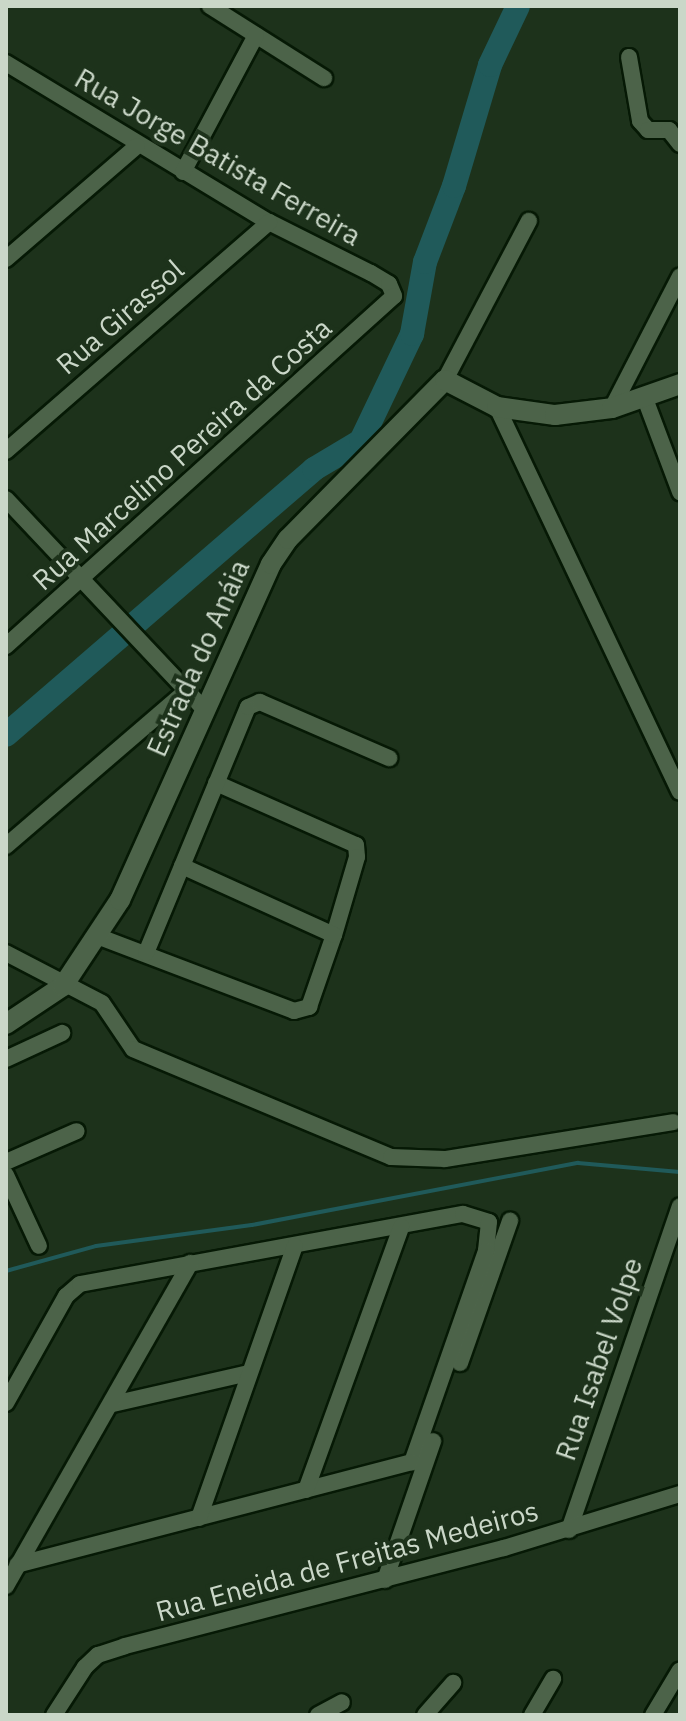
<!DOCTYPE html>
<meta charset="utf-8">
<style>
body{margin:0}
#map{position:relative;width:686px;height:1721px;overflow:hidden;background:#1d321b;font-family:"IBM Plex Sans",sans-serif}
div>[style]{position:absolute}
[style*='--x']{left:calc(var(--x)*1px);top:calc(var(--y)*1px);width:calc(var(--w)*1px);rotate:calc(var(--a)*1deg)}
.stream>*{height:4px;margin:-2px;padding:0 2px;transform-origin:2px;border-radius:2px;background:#205a5a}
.river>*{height:24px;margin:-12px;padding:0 12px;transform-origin:12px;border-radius:12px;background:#205a5a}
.roads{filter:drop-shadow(2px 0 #061905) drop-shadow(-2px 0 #061905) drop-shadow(0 2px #061905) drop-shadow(0 -2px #061905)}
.minor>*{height:16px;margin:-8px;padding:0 8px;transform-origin:8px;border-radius:8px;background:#4c6349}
.tertiary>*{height:20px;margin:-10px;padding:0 10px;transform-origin:10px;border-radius:10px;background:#4c6349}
span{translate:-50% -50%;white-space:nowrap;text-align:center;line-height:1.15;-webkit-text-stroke:8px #1d321b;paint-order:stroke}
.street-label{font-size:28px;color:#cad7c8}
.frame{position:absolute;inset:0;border:8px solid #cad7c8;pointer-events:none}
</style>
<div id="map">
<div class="stream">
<i style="--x:6;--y:1271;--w:93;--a:-15.5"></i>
<i style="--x:96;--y:1246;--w:157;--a:-7.7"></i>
<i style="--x:252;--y:1225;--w:332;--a:-10.8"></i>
<i style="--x:578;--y:1163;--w:102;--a:5"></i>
</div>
<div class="river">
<i style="--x:6;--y:735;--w:407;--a:-40.8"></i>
<i style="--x:314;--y:469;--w:55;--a:-30.8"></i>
<i style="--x:361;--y:441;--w:119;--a:-64.5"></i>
<i style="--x:412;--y:334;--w:73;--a:-79.8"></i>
<i style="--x:425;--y:262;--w:81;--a:-69.1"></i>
<i style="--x:454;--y:186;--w:126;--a:-73.4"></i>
<i style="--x:490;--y:65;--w:65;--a:-64.6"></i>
</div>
<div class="roads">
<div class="minor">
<i style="--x:210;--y:6;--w:135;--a:32.3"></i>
<i style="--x:629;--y:57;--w:65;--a:80.2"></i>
<i style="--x:640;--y:121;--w:12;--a:48"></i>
<i style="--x:648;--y:130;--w:21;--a:0"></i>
<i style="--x:669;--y:130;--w:18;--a:52"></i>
<i style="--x:6;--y:63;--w:307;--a:31.2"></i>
<i style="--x:269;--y:222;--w:114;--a:26.6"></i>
<i style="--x:371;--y:273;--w:21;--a:31"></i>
<i style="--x:389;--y:284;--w:13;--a:67"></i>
<i style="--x:394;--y:296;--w:523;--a:137.95"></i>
<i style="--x:183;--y:172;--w:155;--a:-61.9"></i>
<i style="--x:6;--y:259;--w:173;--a:-40.8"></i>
<i style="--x:445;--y:380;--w:180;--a:-62.2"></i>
<i style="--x:644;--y:396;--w:103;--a:69.4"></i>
<i style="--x:497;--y:407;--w:426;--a:64.6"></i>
<i style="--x:612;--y:408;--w:148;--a:-62.7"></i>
<i style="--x:6;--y:451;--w:349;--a:-41"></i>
<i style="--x:6;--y:499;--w:289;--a:46.7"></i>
<i style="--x:216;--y:783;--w:153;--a:23.9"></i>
<i style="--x:356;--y:845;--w:12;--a:85"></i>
<i style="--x:357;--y:857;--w:81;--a:106.4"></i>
<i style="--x:6;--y:846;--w:236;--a:-40.7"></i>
<i style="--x:97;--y:936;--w:211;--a:20.8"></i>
<i style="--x:294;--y:1011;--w:16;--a:-15"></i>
<i style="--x:309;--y:1007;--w:76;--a:-70.9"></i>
<i style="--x:334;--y:935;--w:167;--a:-155.6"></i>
<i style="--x:6;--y:953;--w:108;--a:27.5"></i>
<i style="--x:102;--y:1003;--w:55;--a:56"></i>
<i style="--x:133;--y:1049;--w:280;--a:22.7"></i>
<i style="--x:391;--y:1157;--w:54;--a:2.1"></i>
<i style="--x:445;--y:1159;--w:231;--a:-9.2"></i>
<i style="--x:146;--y:953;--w:266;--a:-67.5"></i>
<i style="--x:248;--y:707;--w:13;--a:-23"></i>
<i style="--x:260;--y:702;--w:141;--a:23.5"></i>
<i style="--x:6;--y:1059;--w:62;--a:-24.9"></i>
<i style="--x:6;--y:1162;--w:77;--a:-23.6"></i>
<i style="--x:6;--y:1175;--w:78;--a:65.1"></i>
<i style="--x:460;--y:1363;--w:151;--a:-70.6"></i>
<i style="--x:6;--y:1403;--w:123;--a:-60.7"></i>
<i style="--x:66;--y:1296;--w:18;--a:-41"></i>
<i style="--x:80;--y:1284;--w:389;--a:-10.4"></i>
<i style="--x:463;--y:1214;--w:27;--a:17"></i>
<i style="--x:489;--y:1222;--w:29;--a:96"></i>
<i style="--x:486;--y:1251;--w:224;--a:109.3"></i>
<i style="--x:412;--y:1462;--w:408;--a:165.4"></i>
<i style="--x:113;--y:1404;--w:139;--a:-12.9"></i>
<i style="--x:306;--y:1490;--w:280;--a:-70.1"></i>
<i style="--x:199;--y:1518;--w:288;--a:-70.6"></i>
<i style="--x:569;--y:1530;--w:342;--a:-71.1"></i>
<i style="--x:385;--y:1580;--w:147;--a:-70.9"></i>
<i style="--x:6;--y:1586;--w:372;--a:-60.3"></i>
<i style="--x:54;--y:1715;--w:57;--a:-57.1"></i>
<i style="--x:85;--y:1667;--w:18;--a:-43"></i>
<i style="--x:98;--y:1655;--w:28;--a:-18"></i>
<i style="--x:125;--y:1646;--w:391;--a:-14.5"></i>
<i style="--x:504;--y:1548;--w:184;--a:-17.1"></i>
<i style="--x:318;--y:1715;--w:27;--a:-28"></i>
<i style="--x:425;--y:1715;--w:43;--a:-48.8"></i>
<i style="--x:532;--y:1715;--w:42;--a:-59.7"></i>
<i style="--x:653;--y:1715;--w:52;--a:-59"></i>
</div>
<div class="tertiary">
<i style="--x:6;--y:1024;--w:69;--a:-33.7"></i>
<i style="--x:63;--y:986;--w:103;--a:-56.5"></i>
<i style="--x:120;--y:900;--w:368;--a:-65.8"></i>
<i style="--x:271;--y:564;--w:30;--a:-56"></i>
<i style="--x:288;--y:539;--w:223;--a:-45.4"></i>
<i style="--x:445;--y:380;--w:59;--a:27.4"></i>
<i style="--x:497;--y:407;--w:59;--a:7.9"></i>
<i style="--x:555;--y:415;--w:57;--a:-7"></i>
<i style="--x:612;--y:408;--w:72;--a:-19.4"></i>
</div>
</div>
<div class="street-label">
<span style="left:218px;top:157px;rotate:30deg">Rua Jorge Batista Ferreira</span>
<span style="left:120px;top:317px;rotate:-41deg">Rua Girassol</span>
<span style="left:182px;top:454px;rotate:-42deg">Rua Marcelino Pereira da Costa</span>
<span style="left:198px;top:658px;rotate:-66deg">Estrada do Anáia</span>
<span style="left:599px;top:1359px;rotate:-71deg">Rua Isabel Volpe</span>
<span style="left:347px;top:1561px;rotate:-15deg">Rua Eneida de Freitas Medeiros</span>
</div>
<div class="frame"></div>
</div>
